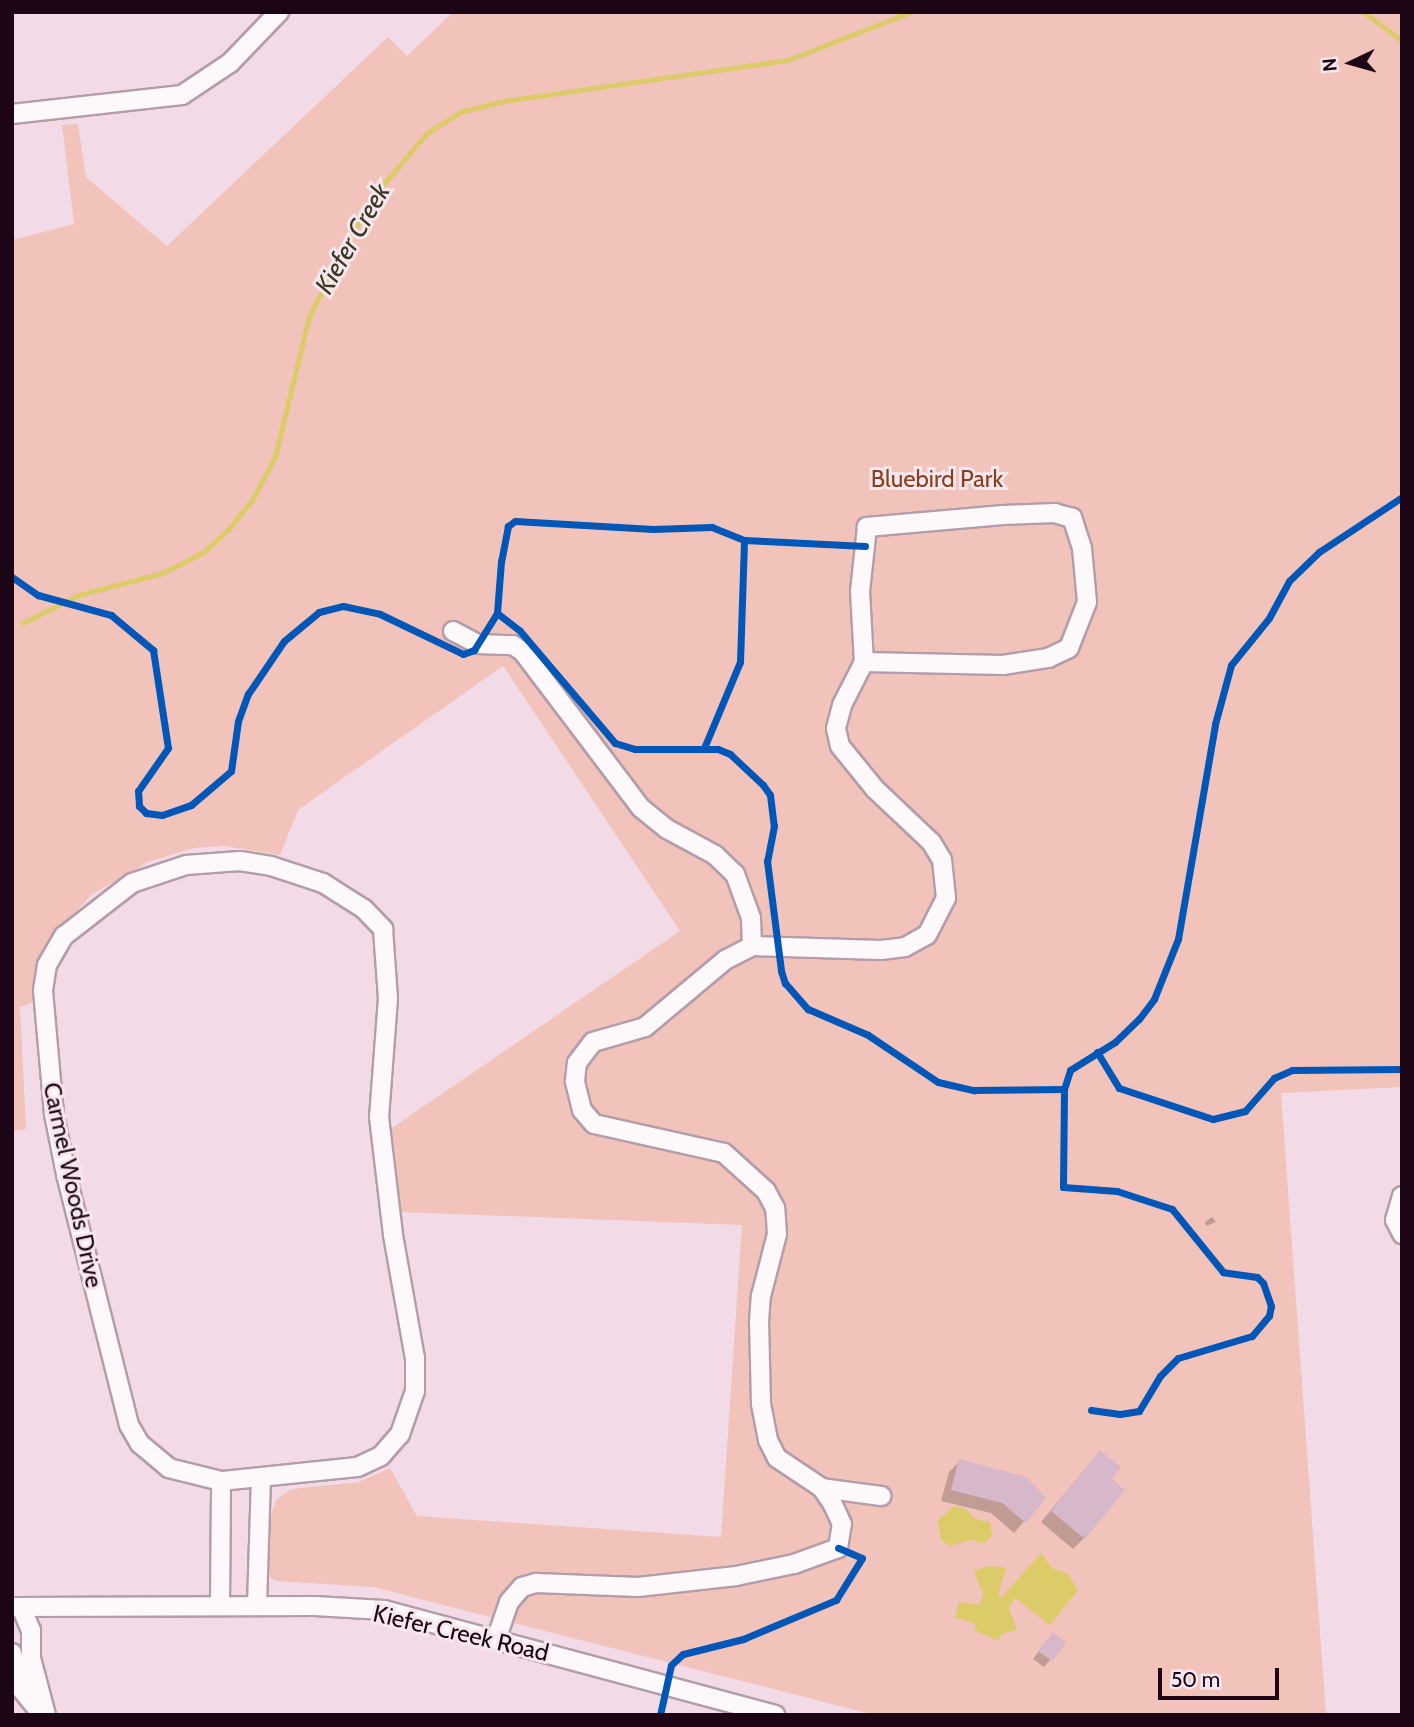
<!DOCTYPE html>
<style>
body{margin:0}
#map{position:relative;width:1414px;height:1727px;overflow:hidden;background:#f2dae7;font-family:Cabin,sans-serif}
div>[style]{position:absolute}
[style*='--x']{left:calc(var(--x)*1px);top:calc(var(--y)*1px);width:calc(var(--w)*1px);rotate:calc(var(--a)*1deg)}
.green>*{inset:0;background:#f2c3ba}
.water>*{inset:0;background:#dccb69}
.shadow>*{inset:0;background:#0003}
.stream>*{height:4.5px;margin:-2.25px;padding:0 2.25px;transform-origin:2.25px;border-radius:2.25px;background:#dccb69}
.building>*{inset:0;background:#d7b7ca}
.roads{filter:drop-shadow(2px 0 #b49daa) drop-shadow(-2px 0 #b49daa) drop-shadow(0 2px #b49daa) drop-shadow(0 -2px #b49daa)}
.minor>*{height:18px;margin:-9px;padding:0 9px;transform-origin:9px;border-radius:9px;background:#fdf9fb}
.cycleway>*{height:7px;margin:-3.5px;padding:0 3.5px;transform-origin:3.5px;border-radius:3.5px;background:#0057b8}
span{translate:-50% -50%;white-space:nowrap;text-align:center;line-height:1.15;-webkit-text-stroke:6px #f6e7ef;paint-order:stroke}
.park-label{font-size:24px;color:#893f1b}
.street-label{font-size:24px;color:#1c0514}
.water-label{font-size:26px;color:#38361f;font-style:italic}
.frame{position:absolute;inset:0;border:14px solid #1c0514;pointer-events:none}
.north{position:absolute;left:1316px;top:28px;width:70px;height:70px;-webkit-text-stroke:5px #f6e7ef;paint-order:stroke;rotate:265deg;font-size:19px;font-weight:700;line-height:28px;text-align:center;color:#1c0514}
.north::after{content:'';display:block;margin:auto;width:24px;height:32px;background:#1c0514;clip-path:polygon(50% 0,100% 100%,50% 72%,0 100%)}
.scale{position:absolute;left:1158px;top:1668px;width:121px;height:32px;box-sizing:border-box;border:4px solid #1c0514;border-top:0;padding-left:9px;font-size:21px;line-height:24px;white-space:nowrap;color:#1c0514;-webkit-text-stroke:5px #f6e7ef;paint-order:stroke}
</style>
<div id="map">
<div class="green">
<i style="clip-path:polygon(453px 12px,1402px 12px,1402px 1087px,1281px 1093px,1326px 1715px,875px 1715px,373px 1587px,276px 1581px,267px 1575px,269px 1520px,277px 1499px,292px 1489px,359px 1482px,390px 1468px,417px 1516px,721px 1537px,742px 1225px,400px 1212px,389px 1130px,680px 931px,503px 666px,298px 810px,280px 855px,225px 846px,194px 848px,148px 862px,91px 895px,52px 938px,35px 970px,32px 1003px,20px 1007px,26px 1129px,12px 1131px,12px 240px,74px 224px,62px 125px,78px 124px,86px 177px,167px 246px,388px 37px,407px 56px)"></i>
</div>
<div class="water">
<i style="clip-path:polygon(955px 1506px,966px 1509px,975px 1519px,990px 1522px,992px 1535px,987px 1541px,979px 1544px,974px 1539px,951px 1546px,941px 1540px,938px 1520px)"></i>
<i style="clip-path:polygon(1041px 1553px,1052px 1568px,1068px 1574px,1078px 1590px,1050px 1625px,1015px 1598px,1009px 1608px,1017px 1630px,1002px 1634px,999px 1641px,974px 1630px,976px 1624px,955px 1617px,959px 1602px,980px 1605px,983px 1594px,974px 1571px,987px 1566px,1006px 1568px,998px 1596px,1001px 1598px)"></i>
</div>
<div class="shadow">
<i style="clip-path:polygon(1212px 1217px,1216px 1222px,1206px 1226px,1205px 1222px)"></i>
<i style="clip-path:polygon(960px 1461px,1044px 1498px,1014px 1533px,991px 1513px,941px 1501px,949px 1472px)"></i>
<i style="clip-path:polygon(1090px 1463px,1109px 1479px,1084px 1538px,1073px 1549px,1041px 1522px)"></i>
<i style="clip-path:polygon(1046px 1642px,1064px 1643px,1044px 1667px,1033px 1659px)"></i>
</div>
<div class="stream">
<i style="--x:1364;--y:12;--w:48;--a:37.3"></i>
<i style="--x:23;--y:623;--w:63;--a:-26.6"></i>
<i style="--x:79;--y:595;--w:87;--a:-14.7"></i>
<i style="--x:163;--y:573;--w:46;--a:-27.1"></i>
<i style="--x:204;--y:552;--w:33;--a:-43"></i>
<i style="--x:228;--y:530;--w:38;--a:-51"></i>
<i style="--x:252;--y:500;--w:49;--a:-61.9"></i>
<i style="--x:275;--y:457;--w:145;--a:-76.4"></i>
<i style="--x:309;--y:316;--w:134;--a:-61.9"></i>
<i style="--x:372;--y:198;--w:85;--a:-49.8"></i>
<i style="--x:427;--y:133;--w:39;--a:-32"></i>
<i style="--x:460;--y:112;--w:45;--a:-14"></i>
<i style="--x:504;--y:101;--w:287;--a:-8.2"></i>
<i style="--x:788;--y:60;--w:132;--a:-21.3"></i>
</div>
<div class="building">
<i style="clip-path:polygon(1100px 1450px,1121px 1467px,1112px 1479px,1125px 1490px,1085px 1539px,1051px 1511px)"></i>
<i style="clip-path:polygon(959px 1459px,1026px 1477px,1046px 1498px,1026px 1523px,1002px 1503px,951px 1490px)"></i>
<i style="clip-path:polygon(1053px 1632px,1066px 1643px,1052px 1661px,1038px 1651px)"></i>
</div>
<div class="roads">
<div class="minor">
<i style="--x:12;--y:114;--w:171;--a:-6.4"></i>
<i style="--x:182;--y:95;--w:58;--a:-33.7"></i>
<i style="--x:230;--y:63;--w:71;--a:-46.1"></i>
<i style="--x:453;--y:631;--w:27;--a:28"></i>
<i style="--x:477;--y:644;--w:36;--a:2"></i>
<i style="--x:513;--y:645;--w:12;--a:35"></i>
<i style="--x:523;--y:652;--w:196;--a:52.9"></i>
<i style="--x:641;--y:808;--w:33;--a:39"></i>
<i style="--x:667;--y:829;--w:55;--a:28.4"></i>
<i style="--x:715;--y:855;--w:28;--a:44"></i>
<i style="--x:735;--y:874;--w:47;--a:70"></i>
<i style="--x:751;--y:918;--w:28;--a:88"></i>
<i style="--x:240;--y:861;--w:31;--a:9"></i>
<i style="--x:271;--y:866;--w:55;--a:18.1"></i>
<i style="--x:323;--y:883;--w:49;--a:32.4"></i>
<i style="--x:364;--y:909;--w:28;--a:46"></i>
<i style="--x:383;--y:929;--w:69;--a:85.9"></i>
<i style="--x:388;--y:998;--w:119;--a:94.3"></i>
<i style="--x:379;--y:1117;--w:119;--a:83.2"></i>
<i style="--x:393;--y:1235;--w:125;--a:79.9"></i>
<i style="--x:415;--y:1358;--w:33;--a:90"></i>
<i style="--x:415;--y:1391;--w:46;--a:109.2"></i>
<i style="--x:400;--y:1434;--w:29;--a:131"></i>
<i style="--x:381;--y:1456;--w:26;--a:155"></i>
<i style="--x:357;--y:1467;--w:137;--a:174.1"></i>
<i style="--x:221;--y:1481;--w:54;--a:-166"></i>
<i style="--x:169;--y:1468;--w:38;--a:-140"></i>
<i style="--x:140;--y:1444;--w:22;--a:-120"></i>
<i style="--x:129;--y:1425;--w:259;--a:-104.1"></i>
<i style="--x:66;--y:1174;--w:61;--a:-101.3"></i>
<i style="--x:54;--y:1114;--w:124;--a:-95.1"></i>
<i style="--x:43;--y:990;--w:25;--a:-81"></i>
<i style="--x:47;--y:965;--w:34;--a:-60"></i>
<i style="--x:64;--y:936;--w:86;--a:-37.9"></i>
<i style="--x:132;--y:883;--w:57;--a:-18.4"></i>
<i style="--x:186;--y:865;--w:54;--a:-4.2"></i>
<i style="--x:1402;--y:1196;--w:25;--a:106"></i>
<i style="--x:1395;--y:1220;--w:16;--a:63"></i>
<i style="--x:822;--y:1488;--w:60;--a:7.7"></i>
<i style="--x:220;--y:1605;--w:124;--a:-89.5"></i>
<i style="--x:257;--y:1605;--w:126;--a:-88.2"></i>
<i style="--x:12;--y:1607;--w:303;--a:-0.2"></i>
<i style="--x:315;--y:1606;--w:69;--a:3.3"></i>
<i style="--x:384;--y:1610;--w:405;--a:15"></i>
<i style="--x:21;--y:1607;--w:25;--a:67"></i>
<i style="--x:31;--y:1630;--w:28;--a:90"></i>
<i style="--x:31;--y:1658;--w:59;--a:75.3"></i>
<i style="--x:496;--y:1640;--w:40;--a:-71.1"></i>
<i style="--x:509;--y:1602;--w:20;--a:-49"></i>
<i style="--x:522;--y:1587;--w:15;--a:-16"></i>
<i style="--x:536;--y:1583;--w:102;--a:2.2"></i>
<i style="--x:638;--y:1587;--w:99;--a:-6.4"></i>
<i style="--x:736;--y:1576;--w:59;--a:-11.7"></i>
<i style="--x:794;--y:1564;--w:47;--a:-20"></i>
<i style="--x:838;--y:1548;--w:24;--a:-81"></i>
<i style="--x:842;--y:1524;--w:23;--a:-115"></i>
<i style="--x:832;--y:1503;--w:18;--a:-124"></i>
<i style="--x:822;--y:1488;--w:54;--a:-146.3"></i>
<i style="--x:777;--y:1458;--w:20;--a:-117"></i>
<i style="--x:768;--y:1440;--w:38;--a:-101"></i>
<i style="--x:761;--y:1403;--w:81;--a:-91.4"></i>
<i style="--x:759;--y:1322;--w:26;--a:-86"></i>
<i style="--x:761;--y:1296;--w:64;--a:-75.5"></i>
<i style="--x:777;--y:1234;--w:26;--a:-94"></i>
<i style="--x:775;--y:1208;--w:19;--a:-118"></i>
<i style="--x:766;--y:1191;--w:57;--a:-137.9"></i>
<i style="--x:724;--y:1153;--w:133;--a:-167.4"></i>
<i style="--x:594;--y:1124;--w:18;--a:-131"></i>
<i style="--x:582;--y:1110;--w:30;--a:-104"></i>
<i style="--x:575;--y:1081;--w:18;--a:-84"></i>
<i style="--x:577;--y:1063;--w:26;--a:-53"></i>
<i style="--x:593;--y:1042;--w:54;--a:-16.1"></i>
<i style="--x:645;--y:1027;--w:104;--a:-39.9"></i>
<i style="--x:725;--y:960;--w:30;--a:-27"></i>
<i style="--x:752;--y:946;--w:129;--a:1.8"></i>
<i style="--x:881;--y:950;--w:24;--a:-7"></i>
<i style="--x:905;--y:947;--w:25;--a:-29"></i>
<i style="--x:927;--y:935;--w:42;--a:-62.8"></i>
<i style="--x:946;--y:898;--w:38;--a:-96"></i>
<i style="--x:942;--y:860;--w:21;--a:-121"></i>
<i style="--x:931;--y:842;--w:77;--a:-136.6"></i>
<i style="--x:875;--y:789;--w:55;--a:-129.1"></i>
<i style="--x:840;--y:746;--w:18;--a:-103"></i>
<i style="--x:836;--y:728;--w:24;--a:-75"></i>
<i style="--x:842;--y:705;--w:48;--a:-62.9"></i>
<i style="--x:864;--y:662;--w:139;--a:1.2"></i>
<i style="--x:1003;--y:665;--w:46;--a:-8.8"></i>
<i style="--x:1048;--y:658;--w:23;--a:-25"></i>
<i style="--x:1069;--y:648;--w:49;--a:-68.6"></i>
<i style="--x:1087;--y:602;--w:54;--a:-95.3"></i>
<i style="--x:1082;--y:548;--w:32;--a:-108"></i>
<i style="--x:1072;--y:518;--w:18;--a:-164"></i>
<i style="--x:1055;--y:513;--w:52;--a:177.8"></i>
<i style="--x:1003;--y:515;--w:137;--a:175"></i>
<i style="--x:867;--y:527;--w:64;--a:96.2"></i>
<i style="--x:860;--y:591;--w:71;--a:86.8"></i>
<i style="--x:12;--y:1653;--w:38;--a:75"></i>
<i style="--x:22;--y:1690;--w:32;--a:51"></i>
</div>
</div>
<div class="cycleway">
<i style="--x:865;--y:546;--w:121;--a:-177.2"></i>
<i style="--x:744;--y:540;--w:35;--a:-158"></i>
<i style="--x:712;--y:527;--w:59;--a:178.1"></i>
<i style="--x:653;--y:529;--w:138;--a:-176.7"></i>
<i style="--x:515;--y:521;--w:9;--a:144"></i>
<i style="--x:508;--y:526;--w:36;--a:101"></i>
<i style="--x:501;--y:561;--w:52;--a:94.4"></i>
<i style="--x:497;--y:613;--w:29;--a:38"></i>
<i style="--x:520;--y:631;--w:147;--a:49.7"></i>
<i style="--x:615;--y:743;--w:21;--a:17"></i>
<i style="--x:635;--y:749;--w:83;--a:0"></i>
<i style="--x:718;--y:749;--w:13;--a:23"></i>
<i style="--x:730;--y:754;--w:45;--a:43.2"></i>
<i style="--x:763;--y:785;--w:12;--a:55"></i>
<i style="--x:770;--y:795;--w:31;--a:83"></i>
<i style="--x:774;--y:826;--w:36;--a:101"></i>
<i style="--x:767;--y:861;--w:111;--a:82.7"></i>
<i style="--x:781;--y:971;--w:13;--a:72"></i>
<i style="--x:785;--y:983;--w:35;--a:49"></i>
<i style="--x:808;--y:1009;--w:65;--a:23.4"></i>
<i style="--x:868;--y:1035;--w:84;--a:33.9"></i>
<i style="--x:938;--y:1082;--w:37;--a:13"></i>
<i style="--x:974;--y:1090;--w:90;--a:-0.6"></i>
<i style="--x:12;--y:577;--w:32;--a:35"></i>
<i style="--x:38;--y:595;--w:76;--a:15.3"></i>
<i style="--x:111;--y:615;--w:55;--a:39.8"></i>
<i style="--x:153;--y:650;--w:99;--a:81.3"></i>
<i style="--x:168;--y:748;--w:52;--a:124.9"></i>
<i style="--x:138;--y:791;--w:15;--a:86"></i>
<i style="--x:139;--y:806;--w:10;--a:45"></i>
<i style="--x:146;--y:813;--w:16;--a:7"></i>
<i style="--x:162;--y:815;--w:31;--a:-19"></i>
<i style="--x:191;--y:805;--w:52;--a:-40.4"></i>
<i style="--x:231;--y:771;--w:50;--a:-82"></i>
<i style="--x:238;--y:721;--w:29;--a:-70"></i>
<i style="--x:248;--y:694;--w:64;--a:-55.8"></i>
<i style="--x:284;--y:641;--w:45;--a:-39.6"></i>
<i style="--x:319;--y:612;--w:25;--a:-14"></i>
<i style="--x:343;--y:606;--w:38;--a:12"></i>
<i style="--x:380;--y:614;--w:92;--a:25.7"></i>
<i style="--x:463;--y:654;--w:12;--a:-20"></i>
<i style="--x:474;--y:650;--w:44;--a:-58.1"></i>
<i style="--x:704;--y:748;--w:93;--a:-67.3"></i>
<i style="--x:740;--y:662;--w:122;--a:-88.1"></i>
<i style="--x:1097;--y:1052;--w:42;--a:58.6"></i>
<i style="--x:1119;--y:1088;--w:99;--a:18.3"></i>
<i style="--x:1213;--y:1119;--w:33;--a:-14"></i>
<i style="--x:1245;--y:1111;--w:44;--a:-48.7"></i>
<i style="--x:1274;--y:1078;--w:20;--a:-24"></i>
<i style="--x:1292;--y:1070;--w:110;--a:-0.5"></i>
<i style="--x:1091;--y:1410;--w:29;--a:8"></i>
<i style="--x:1120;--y:1414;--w:19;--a:-9"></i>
<i style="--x:1139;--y:1411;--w:41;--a:-59"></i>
<i style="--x:1160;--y:1376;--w:25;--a:-45"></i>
<i style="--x:1178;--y:1358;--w:77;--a:-16.6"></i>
<i style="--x:1252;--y:1336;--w:26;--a:-50"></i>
<i style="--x:1269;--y:1316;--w:10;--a:-79"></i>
<i style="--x:1271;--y:1306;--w:24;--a:-109"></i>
<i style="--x:1263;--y:1283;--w:8;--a:-135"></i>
<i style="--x:1257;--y:1277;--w:34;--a:-172"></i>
<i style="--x:1223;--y:1272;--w:81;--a:-129"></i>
<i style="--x:1172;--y:1209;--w:58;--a:-161.9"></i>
<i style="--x:1117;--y:1191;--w:54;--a:-175.8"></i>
<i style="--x:1063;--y:1187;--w:98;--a:-89.4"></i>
<i style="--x:1064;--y:1089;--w:20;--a:-72"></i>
<i style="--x:1070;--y:1070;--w:53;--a:-31.9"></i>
<i style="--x:1115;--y:1042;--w:33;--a:-44"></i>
<i style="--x:1139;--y:1019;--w:25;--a:-53"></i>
<i style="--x:1154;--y:999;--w:65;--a:-68.2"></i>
<i style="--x:1178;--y:939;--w:218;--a:-80.2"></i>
<i style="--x:1215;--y:724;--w:61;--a:-74.8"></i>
<i style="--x:1231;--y:665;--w:60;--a:-51"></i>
<i style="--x:1269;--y:618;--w:42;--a:-61.6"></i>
<i style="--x:1289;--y:581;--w:42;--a:-44"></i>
<i style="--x:1319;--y:552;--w:100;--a:-33.5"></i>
<i style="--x:660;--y:1715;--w:51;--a:-77.6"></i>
<i style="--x:671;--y:1665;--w:16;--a:-43"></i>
<i style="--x:683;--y:1654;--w:62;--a:-14"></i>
<i style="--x:743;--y:1639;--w:101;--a:-22.8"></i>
<i style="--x:836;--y:1600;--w:49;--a:-58.2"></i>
<i style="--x:862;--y:1558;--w:26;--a:-157"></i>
</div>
<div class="park-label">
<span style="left:937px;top:479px">Bluebird Park</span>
</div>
<div class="street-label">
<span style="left:73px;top:1185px;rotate:78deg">Carmel Woods Drive</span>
<span style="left:461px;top:1633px;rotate:13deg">Kiefer Creek Road</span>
</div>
<div class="water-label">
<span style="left:353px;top:239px;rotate:-60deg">Kiefer Creek</span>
</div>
<div class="frame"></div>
<div class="north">N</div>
<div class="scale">50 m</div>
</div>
